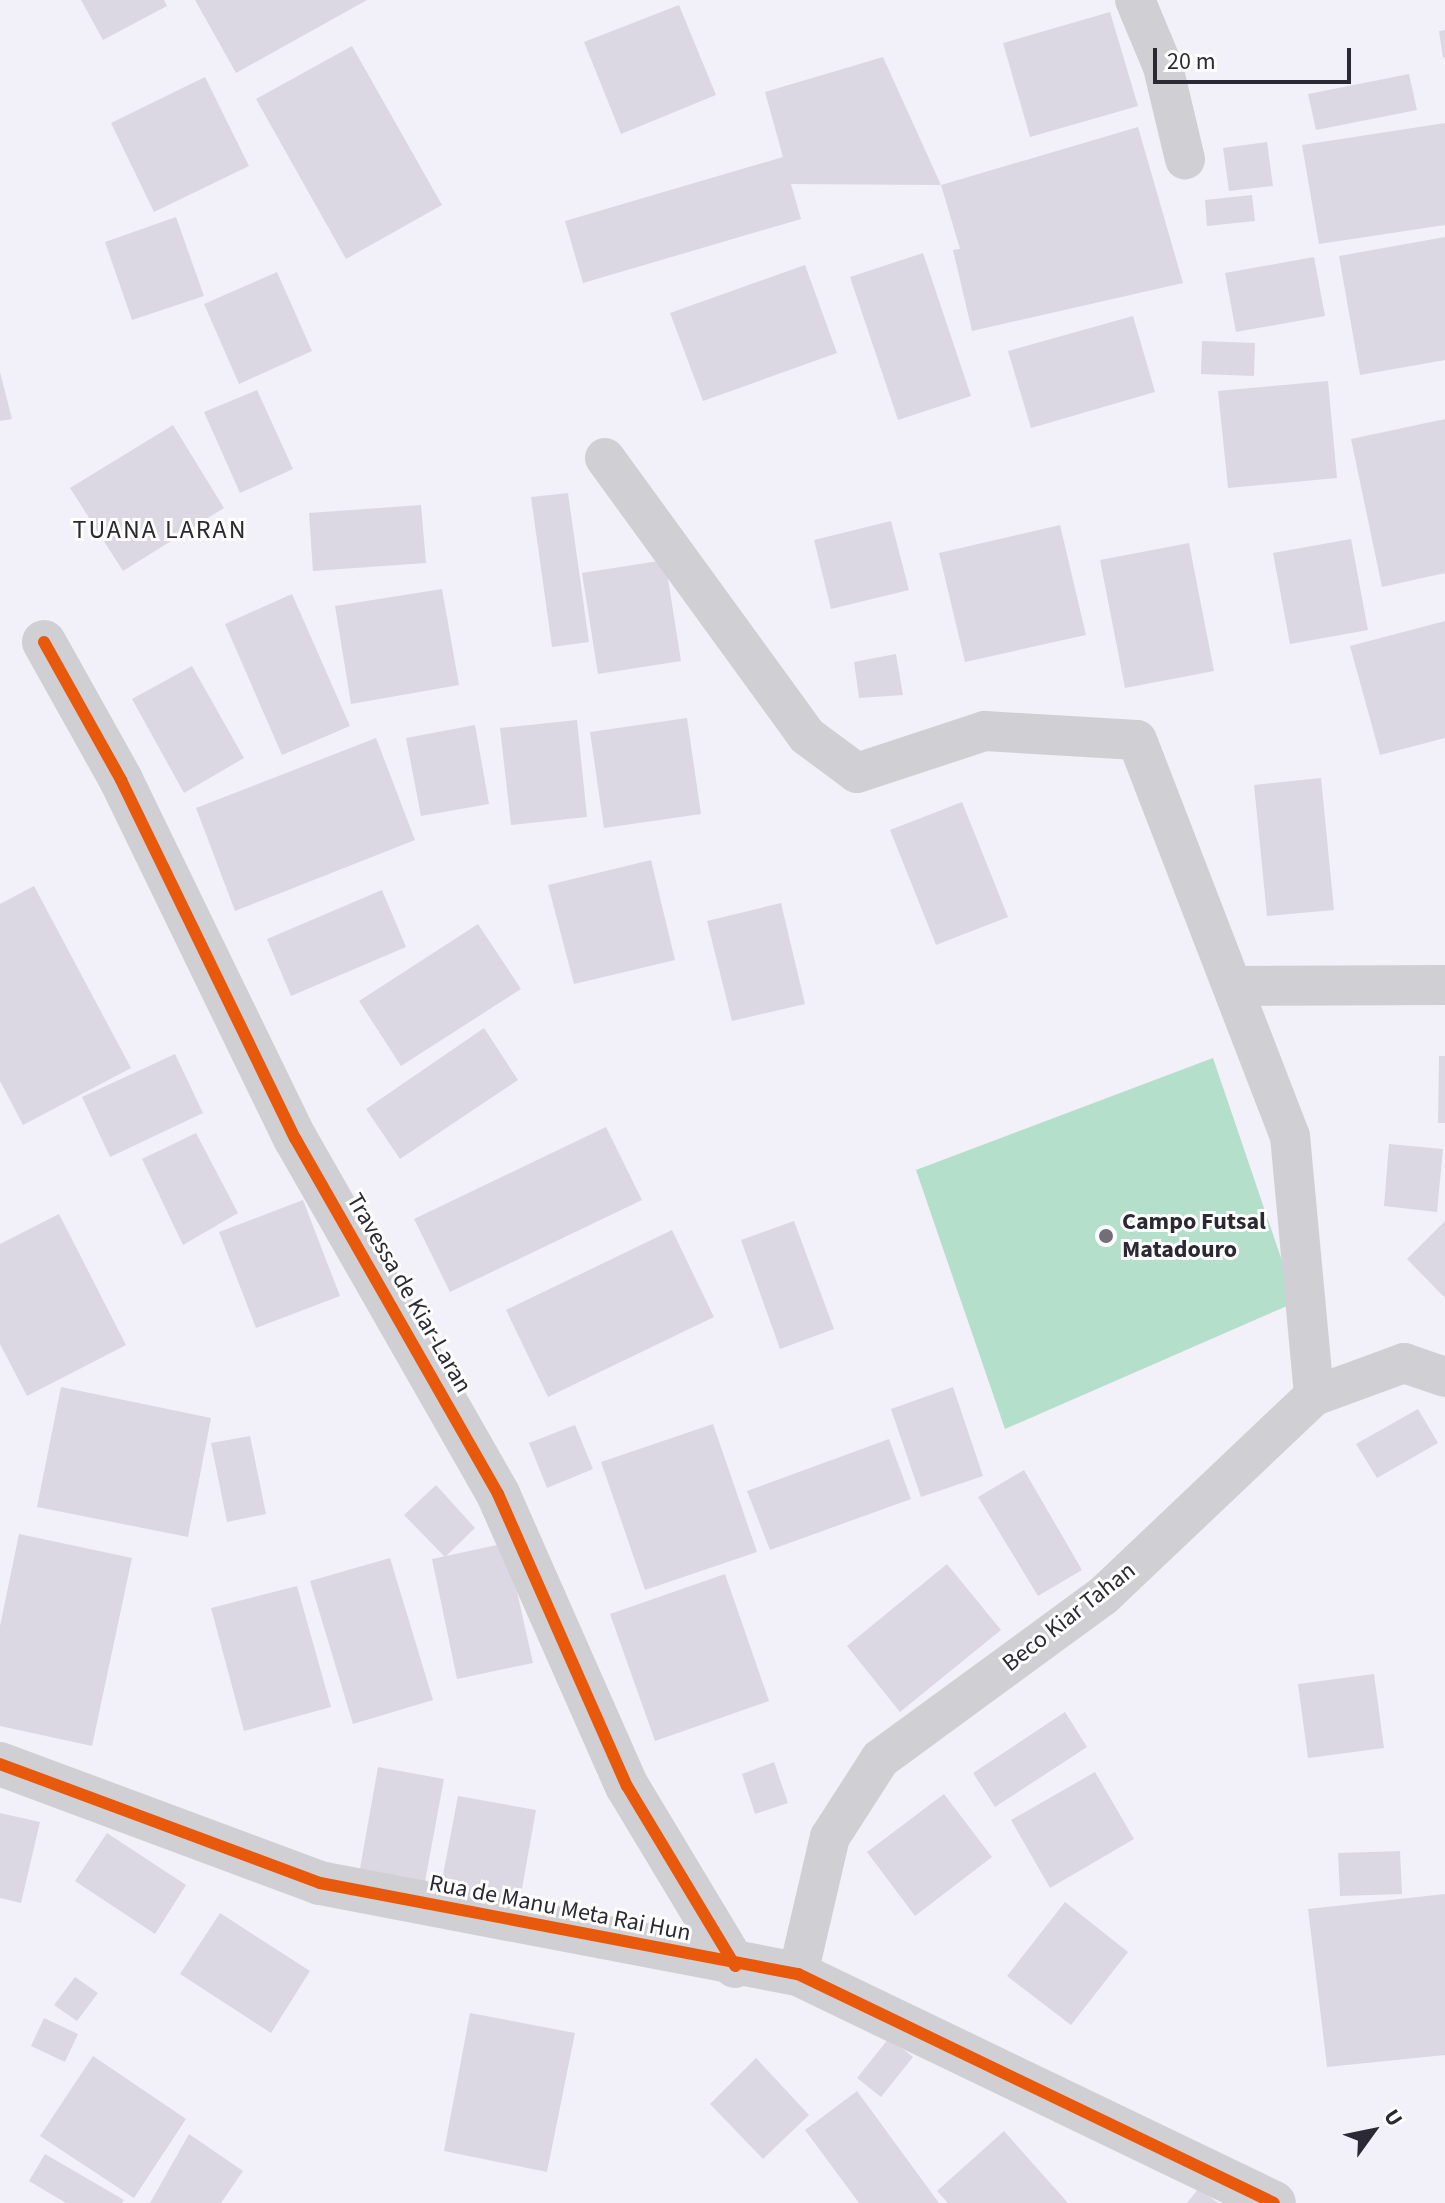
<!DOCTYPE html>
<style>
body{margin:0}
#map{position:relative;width:1445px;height:2203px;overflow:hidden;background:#f2f0f8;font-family:"Source Sans 3",sans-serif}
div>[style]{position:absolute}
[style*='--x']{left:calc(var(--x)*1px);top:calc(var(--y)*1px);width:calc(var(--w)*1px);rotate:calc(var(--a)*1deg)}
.green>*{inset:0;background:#b3dfcb}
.building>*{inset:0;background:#dbd8e3}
.lane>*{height:40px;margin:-20px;padding:0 20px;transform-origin:20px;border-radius:20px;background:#d0d0d4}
.street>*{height:44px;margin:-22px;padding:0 22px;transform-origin:22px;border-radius:22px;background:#d0d0d4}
.cycleway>*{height:12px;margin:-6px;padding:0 6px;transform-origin:6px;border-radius:6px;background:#e8590c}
.dots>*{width:22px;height:22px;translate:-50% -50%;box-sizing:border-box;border:4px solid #fff;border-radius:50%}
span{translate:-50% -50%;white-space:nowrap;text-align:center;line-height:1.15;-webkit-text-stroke:6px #fff;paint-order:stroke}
.poi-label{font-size:24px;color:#2b2933;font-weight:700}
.left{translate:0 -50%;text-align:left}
.street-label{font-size:24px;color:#2b2933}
.neighbourhood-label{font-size:26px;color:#2b2933;letter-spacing:2px}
.north{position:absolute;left:1333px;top:2091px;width:80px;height:80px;-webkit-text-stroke:6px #fff;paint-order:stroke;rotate:57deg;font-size:22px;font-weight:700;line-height:32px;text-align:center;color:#2b2933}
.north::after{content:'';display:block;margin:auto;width:28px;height:36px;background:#2b2933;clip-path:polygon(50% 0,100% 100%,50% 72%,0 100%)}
.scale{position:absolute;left:1153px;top:48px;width:198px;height:36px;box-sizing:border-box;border:4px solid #2b2933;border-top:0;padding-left:10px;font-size:24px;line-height:28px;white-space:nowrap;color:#2b2933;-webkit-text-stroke:6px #fff;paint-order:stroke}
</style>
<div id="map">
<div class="green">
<i style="clip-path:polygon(1213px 1058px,1296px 1302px,1005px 1429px,916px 1170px)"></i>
</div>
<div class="building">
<i style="clip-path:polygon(81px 0,164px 0,167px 6px,103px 40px)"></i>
<i style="clip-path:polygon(195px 0,367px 0,236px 73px)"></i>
<i style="clip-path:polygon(679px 5px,716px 95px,621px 134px,584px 42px)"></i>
<i style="clip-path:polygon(1110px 12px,1138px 106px,1030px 137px,1003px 43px)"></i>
<i style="clip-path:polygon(1445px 30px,1445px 57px,1443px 58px,1439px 31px)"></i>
<i style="clip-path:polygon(352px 46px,442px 205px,346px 259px,256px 99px)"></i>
<i style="clip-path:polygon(883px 57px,941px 185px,791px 184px,801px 219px,583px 283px,565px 221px,783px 157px,765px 92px)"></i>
<i style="clip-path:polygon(1409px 74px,1417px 110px,1316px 130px,1308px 94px)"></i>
<i style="clip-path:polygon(205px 77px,249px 166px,154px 212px,111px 123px)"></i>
<i style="clip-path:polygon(1445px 123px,1445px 225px,1319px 244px,1302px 145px)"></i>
<i style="clip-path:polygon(1138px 127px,1183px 283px,972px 331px,953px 250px,960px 249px,941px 185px)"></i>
<i style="clip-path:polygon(1267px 142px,1273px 186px,1229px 191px,1223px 148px)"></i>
<i style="clip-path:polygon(1252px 195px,1255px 221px,1207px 226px,1205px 200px)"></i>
<i style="clip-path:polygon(176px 217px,204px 296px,132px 320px,105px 242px)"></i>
<i style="clip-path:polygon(1445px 237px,1445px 360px,1360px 375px,1339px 256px)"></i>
<i style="clip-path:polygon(923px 253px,971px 396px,898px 420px,850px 277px)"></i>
<i style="clip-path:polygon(1314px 257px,1325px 316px,1236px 332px,1225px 273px)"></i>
<i style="clip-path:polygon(805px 265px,837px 353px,703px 401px,670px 313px)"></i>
<i style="clip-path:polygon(277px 272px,312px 351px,239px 384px,204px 304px)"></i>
<i style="clip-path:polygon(1133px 316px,1155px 392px,1031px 428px,1008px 351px)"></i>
<i style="clip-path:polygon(1202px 341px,1255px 343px,1254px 376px,1201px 374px)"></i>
<i style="clip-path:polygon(0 372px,12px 419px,0 421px)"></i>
<i style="clip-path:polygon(1328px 381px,1337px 478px,1228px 488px,1218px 391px)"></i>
<i style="clip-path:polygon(257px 390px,293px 469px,240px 493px,204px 412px)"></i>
<i style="clip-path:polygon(1445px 419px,1445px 573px,1382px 587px,1351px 439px)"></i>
<i style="clip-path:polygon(173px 425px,224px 508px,123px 571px,70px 488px)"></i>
<i style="clip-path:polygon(568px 493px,589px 642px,552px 647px,531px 497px)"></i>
<i style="clip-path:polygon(421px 505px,426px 563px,313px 571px,309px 513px)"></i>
<i style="clip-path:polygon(891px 521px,909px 590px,831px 609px,814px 540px)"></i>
<i style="clip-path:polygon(1060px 525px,1086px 635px,965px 662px,939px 553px)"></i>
<i style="clip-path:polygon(1351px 539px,1368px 630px,1290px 644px,1273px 553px)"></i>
<i style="clip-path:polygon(1189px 543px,1214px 671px,1125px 688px,1100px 560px)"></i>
<i style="clip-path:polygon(665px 560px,681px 661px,598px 674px,582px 573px)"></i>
<i style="clip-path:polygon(442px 589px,459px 685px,351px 704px,335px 606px)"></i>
<i style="clip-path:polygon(292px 594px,350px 726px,282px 755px,225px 624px)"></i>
<i style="clip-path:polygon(1445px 621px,1445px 738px,1380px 755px,1350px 646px)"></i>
<i style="clip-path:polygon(896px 654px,903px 695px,859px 698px,854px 662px)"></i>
<i style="clip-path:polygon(192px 666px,244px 758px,184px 793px,132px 699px)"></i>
<i style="clip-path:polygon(687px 718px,701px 814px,604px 828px,590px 732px)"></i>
<i style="clip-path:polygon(577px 720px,587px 817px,511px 825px,500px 728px)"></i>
<i style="clip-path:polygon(475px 725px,489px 804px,421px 816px,406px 738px)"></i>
<i style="clip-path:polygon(376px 738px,415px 840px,235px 911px,196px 808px)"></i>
<i style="clip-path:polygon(1321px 778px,1334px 910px,1267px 916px,1254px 785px)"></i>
<i style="clip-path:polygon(962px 802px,1008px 917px,936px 945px,890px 830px)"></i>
<i style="clip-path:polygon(651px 860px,675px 960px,574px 984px,548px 885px)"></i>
<i style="clip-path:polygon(34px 886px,131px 1068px,23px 1125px,0 1081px,0 904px)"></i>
<i style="clip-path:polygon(382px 890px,406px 947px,291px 996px,267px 939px)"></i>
<i style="clip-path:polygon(781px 903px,805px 1004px,732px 1021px,707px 921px)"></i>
<i style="clip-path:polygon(478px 924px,521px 989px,401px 1066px,359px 1001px)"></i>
<i style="clip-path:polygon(484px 1028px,518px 1080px,400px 1159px,366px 1109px)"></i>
<i style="clip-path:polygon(175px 1054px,203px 1113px,110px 1157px,82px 1097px)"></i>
<i style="clip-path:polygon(1439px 1056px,1445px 1056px,1445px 1123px,1438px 1123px)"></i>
<i style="clip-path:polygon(606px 1127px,642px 1200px,450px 1292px,414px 1219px)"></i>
<i style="clip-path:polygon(196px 1133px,238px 1213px,183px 1245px,142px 1159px)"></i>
<i style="clip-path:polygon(1389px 1144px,1443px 1149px,1437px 1212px,1384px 1206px)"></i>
<i style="clip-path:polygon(303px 1200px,340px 1296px,256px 1328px,219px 1232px)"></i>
<i style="clip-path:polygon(59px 1214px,126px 1345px,27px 1396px,0 1344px,0 1244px)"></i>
<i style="clip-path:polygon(794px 1221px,834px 1329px,780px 1349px,741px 1240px)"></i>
<i style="clip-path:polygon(1445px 1221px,1445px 1298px,1407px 1259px)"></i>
<i style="clip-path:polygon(672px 1230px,714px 1317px,548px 1397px,506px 1310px)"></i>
<i style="clip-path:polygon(61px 1387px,211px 1418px,188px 1537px,37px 1507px)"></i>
<i style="clip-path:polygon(953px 1387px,983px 1476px,921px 1497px,891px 1409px)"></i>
<i style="clip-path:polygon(1418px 1409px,1438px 1443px,1377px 1478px,1356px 1444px)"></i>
<i style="clip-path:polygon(713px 1424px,757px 1552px,645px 1590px,601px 1462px)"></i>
<i style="clip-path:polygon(575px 1425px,593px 1469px,547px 1488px,529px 1443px)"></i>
<i style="clip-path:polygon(250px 1436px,266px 1514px,227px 1522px,211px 1443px)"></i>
<i style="clip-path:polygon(889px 1439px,911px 1499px,770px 1550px,747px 1491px)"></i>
<i style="clip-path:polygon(1024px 1470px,1082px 1570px,1038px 1596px,978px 1497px)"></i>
<i style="clip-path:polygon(436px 1485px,475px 1528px,445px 1557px,404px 1515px)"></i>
<i style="clip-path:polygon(19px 1534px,132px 1558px,92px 1746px,0 1726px,0 1626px)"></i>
<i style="clip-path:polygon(506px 1543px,533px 1663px,457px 1679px,432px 1559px)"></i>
<i style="clip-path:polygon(390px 1558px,433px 1700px,353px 1724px,310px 1581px)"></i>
<i style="clip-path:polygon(947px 1564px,1001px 1630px,900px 1712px,847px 1646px)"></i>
<i style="clip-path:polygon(725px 1574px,769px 1701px,655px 1741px,610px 1614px)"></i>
<i style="clip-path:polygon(297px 1586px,331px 1707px,244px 1731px,211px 1608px)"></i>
<i style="clip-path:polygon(1374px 1674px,1384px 1748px,1308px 1758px,1298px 1684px)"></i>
<i style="clip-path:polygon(1065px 1712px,1087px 1747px,995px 1807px,973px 1773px)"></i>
<i style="clip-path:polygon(774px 1762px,788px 1803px,755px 1814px,742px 1774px)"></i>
<i style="clip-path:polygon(378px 1767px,444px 1779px,424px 1887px,359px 1874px)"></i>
<i style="clip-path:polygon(1095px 1772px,1134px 1839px,1050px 1888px,1011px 1820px)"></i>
<i style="clip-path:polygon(944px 1794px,992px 1857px,915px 1916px,867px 1852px)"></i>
<i style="clip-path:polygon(458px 1796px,536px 1810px,518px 1911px,439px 1896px)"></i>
<i style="clip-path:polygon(0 1813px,40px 1822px,21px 1903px,0 1898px)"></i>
<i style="clip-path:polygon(107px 1833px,186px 1885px,155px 1934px,75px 1881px)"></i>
<i style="clip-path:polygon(1400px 1851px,1402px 1894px,1340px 1896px,1338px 1853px)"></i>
<i style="clip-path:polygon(1445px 1894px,1445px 2055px,1327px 2067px,1308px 1909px)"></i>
<i style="clip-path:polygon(1065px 1902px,1128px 1952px,1071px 2025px,1007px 1976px)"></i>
<i style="clip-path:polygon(220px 1913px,310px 1971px,271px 2033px,180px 1974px)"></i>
<i style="clip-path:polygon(75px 1977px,98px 1993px,77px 2021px,54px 2005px)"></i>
<i style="clip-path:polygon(470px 2013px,575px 2033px,547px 2172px,444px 2151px)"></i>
<i style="clip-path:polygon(44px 2018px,78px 2034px,65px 2062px,31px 2046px)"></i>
<i style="clip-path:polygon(889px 2038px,913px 2057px,881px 2097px,857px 2078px)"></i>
<i style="clip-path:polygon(93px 2056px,186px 2119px,134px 2198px,40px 2136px)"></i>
<i style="clip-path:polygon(756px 2058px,809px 2115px,763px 2159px,710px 2104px)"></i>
<i style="clip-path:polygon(857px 2091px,939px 2203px,859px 2203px,805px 2130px)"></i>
<i style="clip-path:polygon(1004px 2131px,1068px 2203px,948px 2203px,937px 2191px)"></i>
<i style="clip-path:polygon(189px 2134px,243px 2171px,221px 2203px,150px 2203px)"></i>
<i style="clip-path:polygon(45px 2154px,124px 2200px,122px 2203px,66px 2203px,29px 2181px)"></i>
<i style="clip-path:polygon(1199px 2188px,1218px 2203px,1187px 2203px)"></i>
</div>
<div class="lane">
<i style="--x:1135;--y:0;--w:73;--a:67.3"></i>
<i style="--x:1163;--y:67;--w:95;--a:76.6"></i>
<i style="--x:605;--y:458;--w:344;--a:54"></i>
<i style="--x:807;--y:736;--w:62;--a:36.5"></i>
<i style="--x:857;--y:773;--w:135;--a:-18.2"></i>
<i style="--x:985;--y:731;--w:152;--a:3.4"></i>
<i style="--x:1137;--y:740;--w:425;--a:68.9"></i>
<i style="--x:1290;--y:1136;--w:261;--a:84.7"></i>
<i style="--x:1234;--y:986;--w:211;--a:-0.3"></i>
<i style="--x:798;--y:1974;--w:141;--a:-76.9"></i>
<i style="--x:830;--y:1837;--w:93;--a:-57.3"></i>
<i style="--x:880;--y:1759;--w:276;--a:-36.2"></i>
<i style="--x:1103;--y:1596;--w:291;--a:-43.5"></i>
<i style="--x:1314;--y:1396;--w:96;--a:-20.1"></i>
<i style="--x:1404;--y:1363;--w:43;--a:18.9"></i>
</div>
<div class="street">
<i style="--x:44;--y:642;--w:158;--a:60.8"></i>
<i style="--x:121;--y:780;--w:398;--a:64.1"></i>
<i style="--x:295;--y:1138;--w:410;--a:60.3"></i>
<i style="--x:498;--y:1494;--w:319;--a:66.2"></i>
<i style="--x:627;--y:1786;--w:210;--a:59"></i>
<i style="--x:0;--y:1764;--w:341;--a:20.4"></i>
<i style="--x:320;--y:1883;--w:487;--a:10.8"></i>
<i style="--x:798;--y:1974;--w:528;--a:25.69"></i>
</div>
<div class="cycleway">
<i style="--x:44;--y:642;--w:158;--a:60.8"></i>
<i style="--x:121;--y:780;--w:398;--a:64.1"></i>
<i style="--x:295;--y:1138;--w:410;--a:60.3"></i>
<i style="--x:498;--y:1494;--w:319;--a:66.2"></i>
<i style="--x:627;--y:1786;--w:210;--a:59"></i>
<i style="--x:0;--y:1764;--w:341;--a:20.4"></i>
<i style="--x:320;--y:1883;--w:487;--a:10.8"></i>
<i style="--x:798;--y:1974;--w:528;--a:25.69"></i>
</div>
<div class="dots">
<i style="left:1106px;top:1236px;background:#716f78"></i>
</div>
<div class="poi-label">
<span class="left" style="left:1122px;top:1236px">Campo Futsal<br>Matadouro</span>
</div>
<div class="street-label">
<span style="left:409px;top:1293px;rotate:60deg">Travessa de Kiar-Laran</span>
<span style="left:1069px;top:1617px;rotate:-38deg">Beco Kiar Tahan</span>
<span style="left:560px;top:1908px;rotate:11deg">Rua de Manu Meta Rai Hun</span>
</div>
<div class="neighbourhood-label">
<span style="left:160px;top:530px">TUANA LARAN</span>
</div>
<div class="north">U</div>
<div class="scale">20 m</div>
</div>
